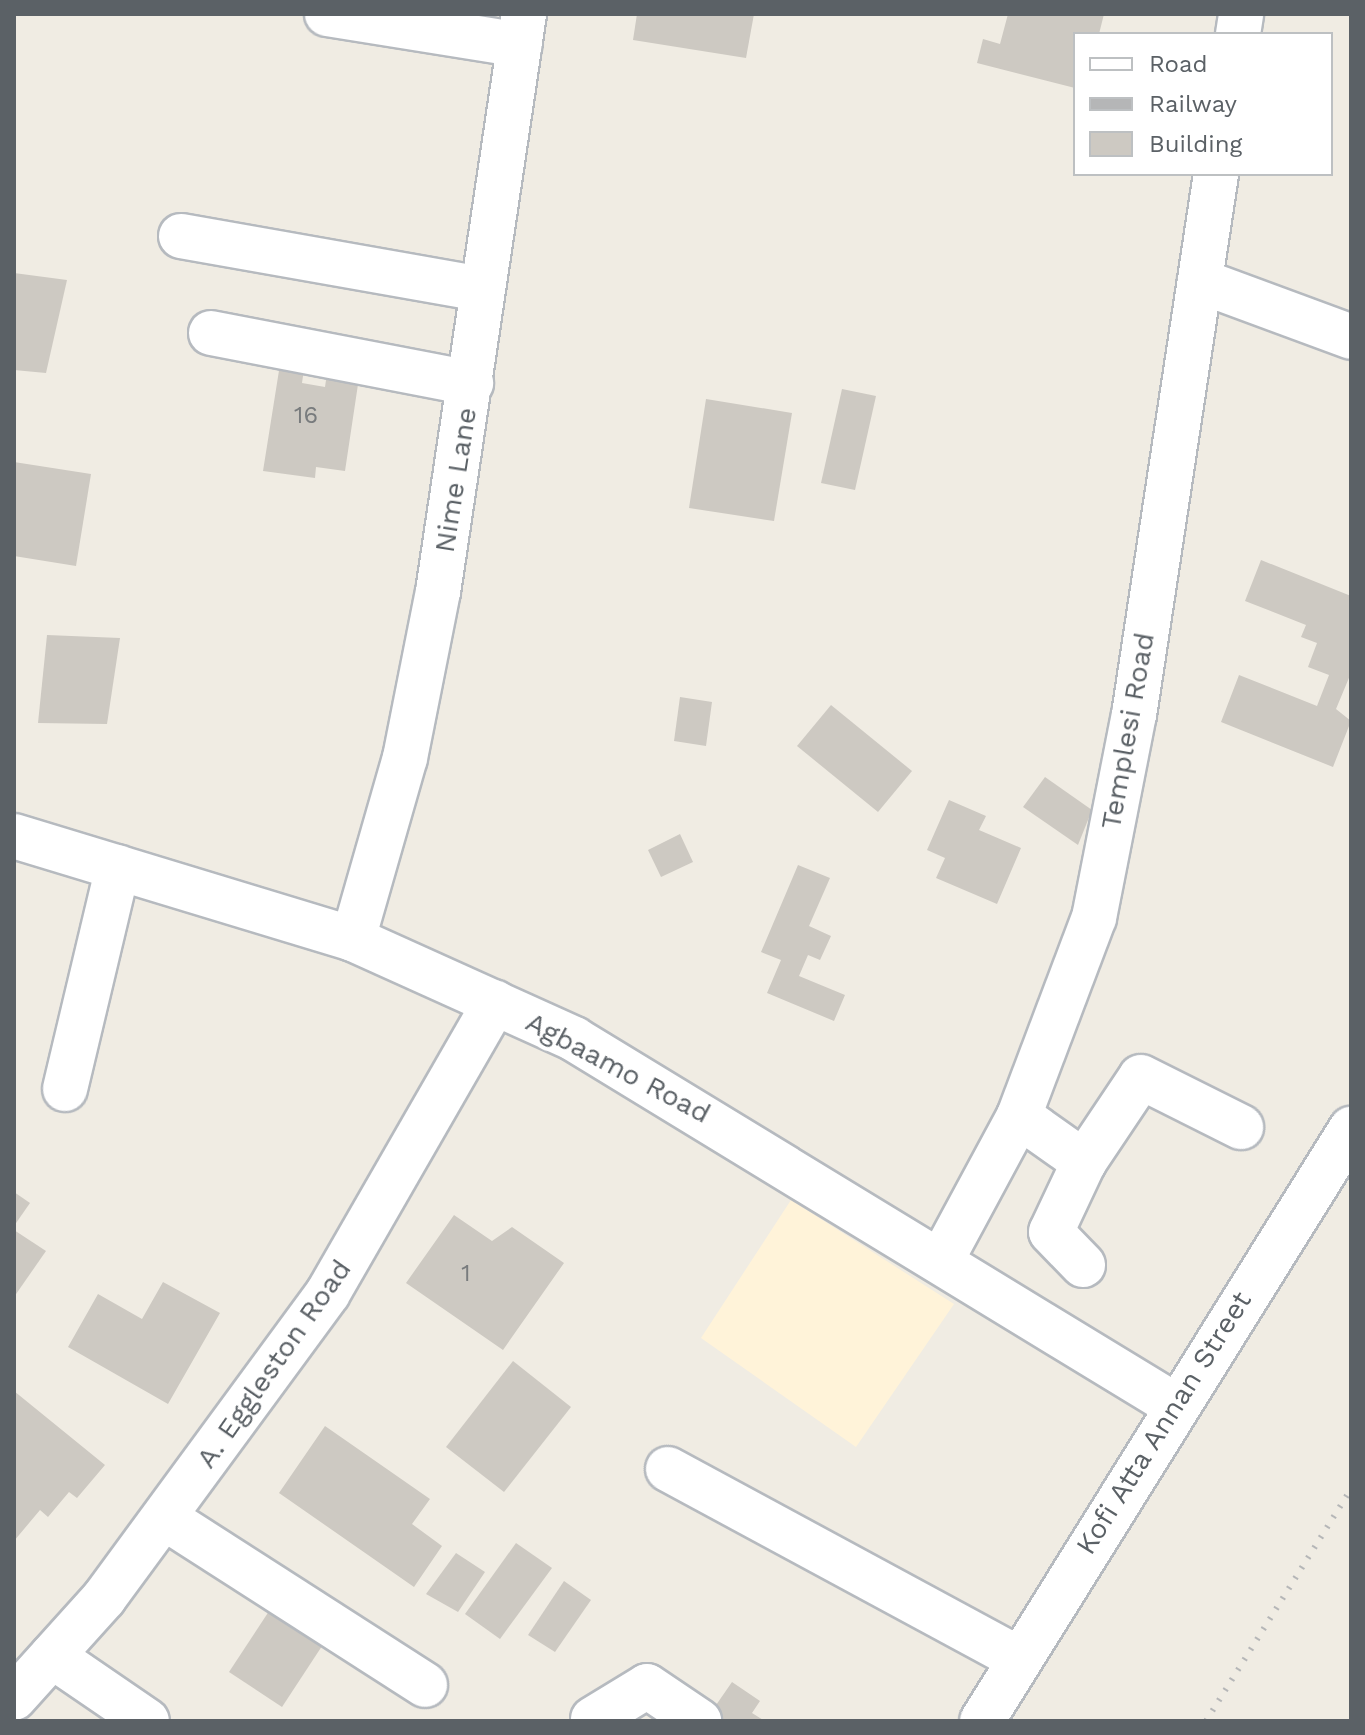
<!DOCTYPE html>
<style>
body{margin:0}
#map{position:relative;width:1365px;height:1735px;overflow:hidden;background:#f0ece3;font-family:"Work Sans",sans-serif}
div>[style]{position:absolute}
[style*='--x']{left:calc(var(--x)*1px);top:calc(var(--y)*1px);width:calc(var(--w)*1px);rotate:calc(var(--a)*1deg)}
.commercial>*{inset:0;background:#fff3d9}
.building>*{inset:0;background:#cdc9c2}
.roads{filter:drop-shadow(2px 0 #b6babf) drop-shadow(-2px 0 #b6babf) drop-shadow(0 2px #b6babf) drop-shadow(0 -2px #b6babf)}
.minor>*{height:44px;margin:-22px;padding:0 22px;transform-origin:22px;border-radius:22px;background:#fff}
.rail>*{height:6px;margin-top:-3px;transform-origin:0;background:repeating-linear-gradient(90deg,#b5b6b7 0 2px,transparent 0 12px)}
span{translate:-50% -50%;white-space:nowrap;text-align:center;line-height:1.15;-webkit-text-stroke:8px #fff;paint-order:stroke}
.number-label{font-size:24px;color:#787b7d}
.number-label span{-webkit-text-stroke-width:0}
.street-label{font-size:28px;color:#5b6166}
.frame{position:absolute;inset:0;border:16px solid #5b6166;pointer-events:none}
.legend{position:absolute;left:1073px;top:32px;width:260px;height:144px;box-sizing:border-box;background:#fff;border:2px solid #bdc0c2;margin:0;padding:10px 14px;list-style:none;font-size:24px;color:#5b6166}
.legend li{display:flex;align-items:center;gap:16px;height:40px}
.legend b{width:40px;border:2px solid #bdc0c2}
</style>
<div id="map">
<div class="commercial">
<i style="clip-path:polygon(791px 1200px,954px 1304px,856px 1447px,701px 1338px)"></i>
</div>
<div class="building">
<i style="clip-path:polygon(637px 14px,754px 14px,746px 58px,633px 40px)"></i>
<i style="clip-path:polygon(1008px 14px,1104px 14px,1099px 34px,1075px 34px,1075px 88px,977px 63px,983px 39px,1000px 44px)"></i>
<i style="clip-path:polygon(14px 273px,67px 280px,46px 373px,14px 370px)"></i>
<i style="clip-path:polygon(281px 358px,305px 362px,302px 383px,325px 387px,328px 366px,360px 371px,345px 471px,316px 467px,315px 478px,263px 471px)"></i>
<i style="clip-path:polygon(842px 389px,876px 396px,855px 490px,821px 483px)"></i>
<i style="clip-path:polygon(706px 399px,792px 413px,774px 521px,689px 508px)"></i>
<i style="clip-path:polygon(14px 462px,91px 474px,76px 566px,14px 556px)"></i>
<i style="clip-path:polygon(1261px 560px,1351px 596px,1351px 673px,1336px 709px,1351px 721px,1333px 767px,1221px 722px,1239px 675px,1317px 706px,1329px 675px,1308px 667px,1317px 643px,1301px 637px,1306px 625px,1245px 601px)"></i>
<i style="clip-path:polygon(47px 635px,120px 638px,107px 724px,38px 723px)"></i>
<i style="clip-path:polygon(680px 697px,712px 702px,706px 746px,674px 741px)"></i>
<i style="clip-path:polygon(831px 705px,912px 771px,878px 812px,797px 746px)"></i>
<i style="clip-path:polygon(1045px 777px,1092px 810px,1078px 845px,1023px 807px)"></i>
<i style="clip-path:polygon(949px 800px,986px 816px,979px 830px,1021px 848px,997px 904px,936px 878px,945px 858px,927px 850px)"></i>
<i style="clip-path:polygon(680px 834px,693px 862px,661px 877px,648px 850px)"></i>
<i style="clip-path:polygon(798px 865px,830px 878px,809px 926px,831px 936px,820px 960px,808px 955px,799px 976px,845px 995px,834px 1021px,767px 993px,781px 960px,761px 952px)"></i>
<i style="clip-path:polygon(14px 1192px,30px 1203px,14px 1226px)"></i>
<i style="clip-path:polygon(454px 1215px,492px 1241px,512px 1227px,564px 1263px,503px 1350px,406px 1283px)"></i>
<i style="clip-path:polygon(14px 1230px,46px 1251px,14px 1297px)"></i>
<i style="clip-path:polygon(163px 1282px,220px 1313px,168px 1404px,68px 1347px,98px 1294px,142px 1319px)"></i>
<i style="clip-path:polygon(513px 1361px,571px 1407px,504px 1492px,446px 1447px)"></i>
<i style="clip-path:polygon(14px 1391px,105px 1465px,77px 1498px,69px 1492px,48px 1517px,40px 1510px,14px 1541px)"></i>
<i style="clip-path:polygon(325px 1426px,430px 1499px,412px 1524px,442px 1546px,414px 1587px,279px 1493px)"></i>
<i style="clip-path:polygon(516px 1543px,552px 1568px,500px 1639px,465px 1614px)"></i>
<i style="clip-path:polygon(456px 1553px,485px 1572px,458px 1612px,426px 1594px)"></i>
<i style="clip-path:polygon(564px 1581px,591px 1600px,555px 1652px,528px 1635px)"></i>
<i style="clip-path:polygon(275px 1602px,326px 1640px,282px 1707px,229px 1672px)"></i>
<i style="clip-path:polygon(732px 1682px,760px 1701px,752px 1713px,765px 1721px,705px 1721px)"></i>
</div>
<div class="roads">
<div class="minor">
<i style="--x:327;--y:14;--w:195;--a:9.1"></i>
<i style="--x:1238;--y:34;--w:20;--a:-81"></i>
<i style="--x:181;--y:236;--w:305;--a:10"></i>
<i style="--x:1200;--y:281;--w:161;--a:20.3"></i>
<i style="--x:211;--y:333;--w:265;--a:10.9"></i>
<i style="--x:14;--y:836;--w:354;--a:16.9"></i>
<i style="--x:353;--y:939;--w:243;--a:24.3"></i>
<i style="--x:574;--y:1039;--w:701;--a:31.36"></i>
<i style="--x:353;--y:939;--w:188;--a:-74"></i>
<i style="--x:405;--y:758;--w:169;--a:-78.8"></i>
<i style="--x:438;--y:592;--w:584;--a:-81.54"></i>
<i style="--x:65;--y:1089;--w:228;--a:-76.6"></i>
<i style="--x:1019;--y:1116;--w:80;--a:35.3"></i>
<i style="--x:1084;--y:1162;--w:77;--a:115.2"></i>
<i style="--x:1051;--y:1232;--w:46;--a:45.9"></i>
<i style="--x:1084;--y:1162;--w:102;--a:-56.2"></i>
<i style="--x:1141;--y:1077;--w:112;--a:26.6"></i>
<i style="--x:942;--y:1259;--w:162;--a:-61.7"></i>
<i style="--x:1019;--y:1116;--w:212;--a:-69.3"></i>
<i style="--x:1094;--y:918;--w:207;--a:-78.9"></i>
<i style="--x:1134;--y:715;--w:547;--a:-81.38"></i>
<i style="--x:668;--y:1469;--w:399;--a:28.4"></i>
<i style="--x:165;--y:1518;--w:309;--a:32.7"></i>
<i style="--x:52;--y:1656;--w:115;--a:34.4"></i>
<i style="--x:14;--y:1698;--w:135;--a:-48"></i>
<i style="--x:104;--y:1598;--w:378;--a:-53.7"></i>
<i style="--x:328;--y:1293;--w:335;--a:-60.1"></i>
<i style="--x:593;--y:1719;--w:63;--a:-31.4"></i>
<i style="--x:647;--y:1686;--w:63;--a:33.9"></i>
<i style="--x:982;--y:1721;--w:698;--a:-58.06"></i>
</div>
</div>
<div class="rail">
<i style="--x:1206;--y:1721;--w:274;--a:-58"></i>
</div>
<div class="number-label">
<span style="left:306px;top:416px">16</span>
<span style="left:466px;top:1274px">1</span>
</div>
<div class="street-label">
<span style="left:456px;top:480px;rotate:-81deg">Nime Lane</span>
<span style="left:1128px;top:731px;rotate:-80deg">Templesi Road</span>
<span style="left:618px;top:1068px;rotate:28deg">Agbaamo Road</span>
<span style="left:274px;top:1364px;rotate:-55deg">A. Eggleston Road</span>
<span style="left:1164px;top:1423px;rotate:-58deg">Kofi Atta Annan Street</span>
</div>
<div class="frame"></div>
<ul class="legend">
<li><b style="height:10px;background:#fff"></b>Road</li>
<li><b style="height:10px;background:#b5b6b7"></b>Railway</li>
<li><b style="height:22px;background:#cdc9c2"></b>Building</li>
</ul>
</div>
